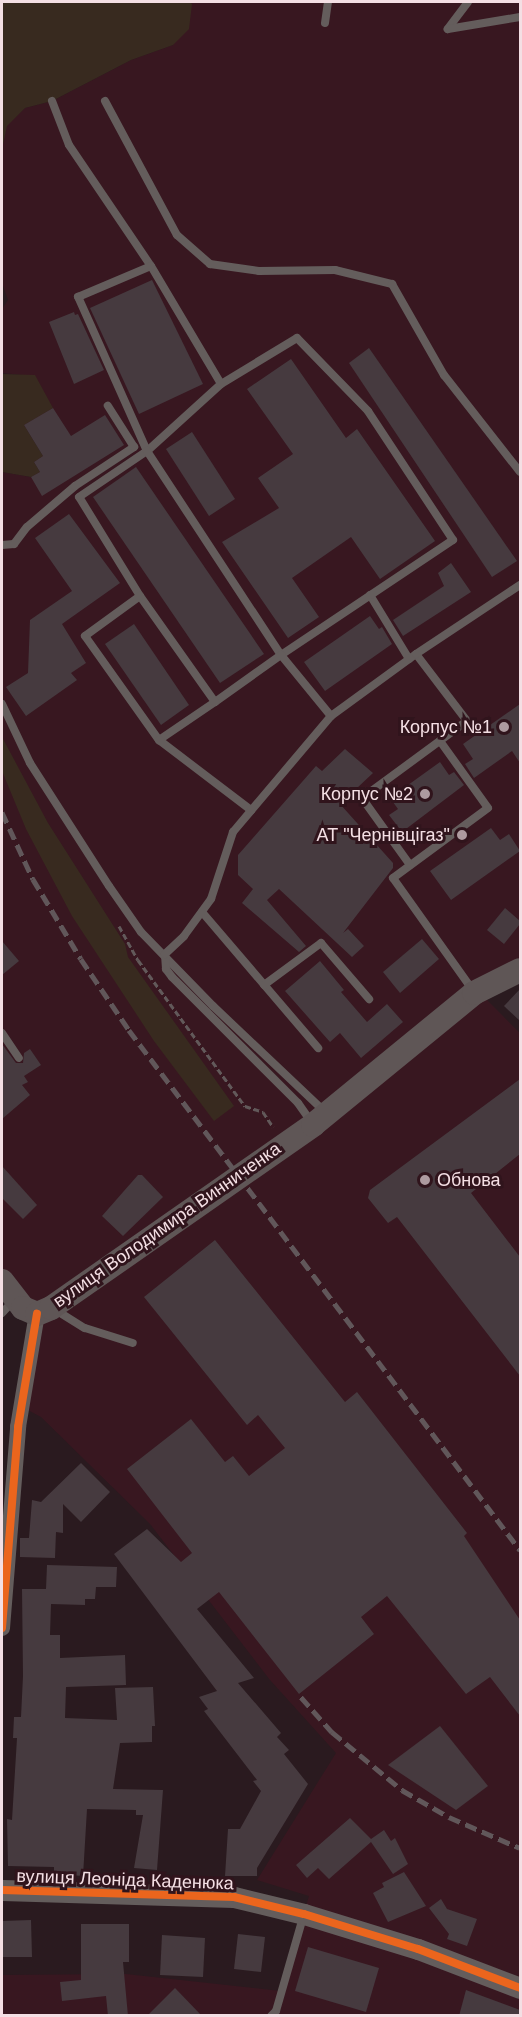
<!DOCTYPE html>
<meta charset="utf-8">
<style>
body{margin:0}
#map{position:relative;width:522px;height:2017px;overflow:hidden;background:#2a1a1f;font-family:Arial,sans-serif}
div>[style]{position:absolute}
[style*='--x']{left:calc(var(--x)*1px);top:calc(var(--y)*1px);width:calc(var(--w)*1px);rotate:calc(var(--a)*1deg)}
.built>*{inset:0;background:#381720}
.green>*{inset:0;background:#382a1f}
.building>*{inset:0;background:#463a3f}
.path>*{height:3px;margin-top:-1.5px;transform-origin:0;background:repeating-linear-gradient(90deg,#62595a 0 6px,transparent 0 9px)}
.service>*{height:8px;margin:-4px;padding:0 4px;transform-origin:4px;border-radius:4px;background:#645d5c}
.minor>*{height:16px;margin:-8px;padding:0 8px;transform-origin:8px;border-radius:8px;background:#645d5c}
.tertiary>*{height:21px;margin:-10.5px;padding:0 10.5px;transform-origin:10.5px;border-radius:10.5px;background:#645d5c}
.secondary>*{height:24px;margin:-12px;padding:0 12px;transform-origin:12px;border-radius:12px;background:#5f5656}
.rail>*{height:4.5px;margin-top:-2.25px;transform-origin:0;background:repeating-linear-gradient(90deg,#61575a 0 12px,transparent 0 18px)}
.cycleway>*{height:8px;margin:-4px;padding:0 4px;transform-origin:4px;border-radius:4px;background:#eb651d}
.dots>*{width:16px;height:16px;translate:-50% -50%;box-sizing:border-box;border:3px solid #30141c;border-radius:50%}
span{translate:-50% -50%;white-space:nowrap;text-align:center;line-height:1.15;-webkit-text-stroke:6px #30141c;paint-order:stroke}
.poi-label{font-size:18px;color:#f4dfe4}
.right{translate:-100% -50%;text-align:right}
.left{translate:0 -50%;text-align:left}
.street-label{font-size:18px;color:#f4dfe4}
.frame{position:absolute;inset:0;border:3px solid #f4dfe4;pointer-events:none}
</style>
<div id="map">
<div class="built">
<i style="clip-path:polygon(190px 2px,520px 2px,520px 967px,476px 989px,520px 1033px,520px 2015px,2px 2015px,2px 1975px,126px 1974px,281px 1991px,309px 1896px,257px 1880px,336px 1753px,270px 1680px,150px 1524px,41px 1417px,22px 1407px,36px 1313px,2px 1279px,2px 472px,31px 477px,40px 471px,34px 462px,43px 455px,24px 425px,34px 376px,2px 373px,2px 309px,8px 300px,2px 283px,2px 149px,6px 126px,25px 108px,52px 101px,131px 60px,173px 45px,192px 4px)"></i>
</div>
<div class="green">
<i style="clip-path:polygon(2px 2px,190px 2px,192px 4px,189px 29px,173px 45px,131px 60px,52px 101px,25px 108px,7px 126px,2px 149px)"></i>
<i style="clip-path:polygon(2px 374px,35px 375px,53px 408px,24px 425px,43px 456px,34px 462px,40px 472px,31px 477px,2px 472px)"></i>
<i style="clip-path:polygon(2px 737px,48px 823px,125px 944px,128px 957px,234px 1106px,214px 1121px,154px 1041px,72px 916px,26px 829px,2px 771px)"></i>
</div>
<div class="building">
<i style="clip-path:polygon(152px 280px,203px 384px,139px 414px,90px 308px)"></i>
<i style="clip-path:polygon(74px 312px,75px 315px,78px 314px,104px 370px,74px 384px,49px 322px)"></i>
<i style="clip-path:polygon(369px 348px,517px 561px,492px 577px,349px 363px)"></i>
<i style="clip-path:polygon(291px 359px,346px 438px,357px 429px,435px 541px,380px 579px,351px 537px,292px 578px,319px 617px,288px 638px,222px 542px,279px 508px,258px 478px,293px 454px,247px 389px)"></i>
<i style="clip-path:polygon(53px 408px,71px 436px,105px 415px,124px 445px,42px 496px,31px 477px,40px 472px,34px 462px,43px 456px,24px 425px)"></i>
<i style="clip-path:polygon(192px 432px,235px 499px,209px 516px,166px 449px)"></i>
<i style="clip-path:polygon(136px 467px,264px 654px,220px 683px,93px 497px)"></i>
<i style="clip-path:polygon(69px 514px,120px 583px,62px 624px,86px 663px,71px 673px,77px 680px,26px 716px,6px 687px,28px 673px,30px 620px,72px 591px,35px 538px)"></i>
<i style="clip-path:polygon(451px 563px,471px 592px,403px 636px,393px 620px,444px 586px,438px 573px)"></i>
<i style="clip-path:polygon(370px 616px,379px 629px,382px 627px,392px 644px,325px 691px,304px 662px)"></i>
<i style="clip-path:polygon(134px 624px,189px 705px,161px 725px,105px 644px)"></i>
<i style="clip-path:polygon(520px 704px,520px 763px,512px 751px,474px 778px,465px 764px,473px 759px,463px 744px)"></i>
<i style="clip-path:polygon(345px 749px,373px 773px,340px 804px,393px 863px,393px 868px,343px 933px,348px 929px,364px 946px,352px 957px,279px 889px,267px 900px,306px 946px,299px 952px,242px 903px,253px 889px,238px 875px,238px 855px,316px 766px,322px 771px)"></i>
<i style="clip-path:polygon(440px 762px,449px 775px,454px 772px,464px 785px,402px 832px,389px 815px,398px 809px,390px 798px)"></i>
<i style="clip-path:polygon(491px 828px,500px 840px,509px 834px,520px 851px,451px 900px,430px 871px)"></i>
<i style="clip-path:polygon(505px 908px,520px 921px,520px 924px,504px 944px,487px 930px)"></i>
<i style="clip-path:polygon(422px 939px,439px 959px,400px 993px,383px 972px)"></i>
<i style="clip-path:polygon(2px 941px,19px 961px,2px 975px)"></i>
<i style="clip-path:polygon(320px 961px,344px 990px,341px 992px,367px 1022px,387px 1004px,403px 1022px,361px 1058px,340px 1033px,330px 1042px,285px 991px)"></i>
<i style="clip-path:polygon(520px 989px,520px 1021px,504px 1006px)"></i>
<i style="clip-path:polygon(2px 1044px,16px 1063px,23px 1063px,24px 1053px,30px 1049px,41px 1065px,24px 1076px,28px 1082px,22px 1085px,30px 1095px,2px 1119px)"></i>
<i style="clip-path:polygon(520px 1079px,520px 1154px,471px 1193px,520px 1257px,520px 1376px,397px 1217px,388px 1223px,368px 1198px,370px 1190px)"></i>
<i style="clip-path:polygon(2px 1166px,37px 1205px,23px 1219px,2px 1198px)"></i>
<i style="clip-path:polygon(138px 1175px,142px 1175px,163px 1197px,123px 1236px,102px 1216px)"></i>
<i style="clip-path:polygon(215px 1240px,345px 1402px,357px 1392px,467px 1533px,464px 1536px,520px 1620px,520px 1716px,490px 1677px,466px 1694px,387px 1596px,361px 1617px,374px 1634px,299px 1694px,219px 1592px,197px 1609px,254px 1678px,238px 1683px,281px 1733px,277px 1737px,289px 1750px,284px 1754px,308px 1784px,257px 1868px,257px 1876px,225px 1876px,228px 1829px,240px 1829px,261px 1791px,253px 1781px,257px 1780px,204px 1711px,208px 1709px,199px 1697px,217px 1691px,114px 1554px,147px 1529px,181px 1562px,192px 1553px,127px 1469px,191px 1419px,225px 1462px,233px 1456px,249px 1476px,285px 1448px,258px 1415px,247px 1425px,144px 1297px)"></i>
<i style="clip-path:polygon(81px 1463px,110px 1492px,81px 1522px,63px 1504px,63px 1533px,56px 1532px,55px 1558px,20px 1557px,20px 1538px,29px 1538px,32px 1500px,41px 1502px)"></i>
<i style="clip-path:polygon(47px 1565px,117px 1567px,116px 1587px,96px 1587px,95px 1599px,85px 1599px,85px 1605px,51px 1604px,50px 1635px,60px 1635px,60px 1658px,125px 1655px,126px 1685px,66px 1687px,65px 1718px,117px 1720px,115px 1688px,153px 1687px,155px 1726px,152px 1726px,152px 1742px,120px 1743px,113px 1789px,163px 1790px,157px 1870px,134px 1868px,143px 1815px,136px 1815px,136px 1810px,87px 1809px,83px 1876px,54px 1874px,54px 1867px,8px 1866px,7px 1819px,12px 1820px,17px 1738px,13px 1738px,14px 1717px,21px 1717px,23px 1676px,22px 1589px,46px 1589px)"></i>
<i style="clip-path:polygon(440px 1726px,488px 1786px,456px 1810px,388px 1765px)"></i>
<i style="clip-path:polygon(350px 1818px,371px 1839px,384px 1830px,391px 1841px,395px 1838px,408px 1864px,393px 1874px,371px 1842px,329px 1879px,318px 1868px,307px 1878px,296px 1865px)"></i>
<i style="clip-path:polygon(404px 1872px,426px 1906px,388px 1922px,373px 1893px,384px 1887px,382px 1883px)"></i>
<i style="clip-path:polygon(441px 1899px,447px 1909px,477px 1919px,467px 1946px,447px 1939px,449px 1934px,429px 1908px)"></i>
<i style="clip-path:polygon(31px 1920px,32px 1957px,2px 1957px,2px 1921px)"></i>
<i style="clip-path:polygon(81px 1924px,129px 1924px,129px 1962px,123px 1962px,128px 2016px,108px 2016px,106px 1996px,62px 2001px,60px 1982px,81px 1980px)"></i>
<i style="clip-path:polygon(238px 1934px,265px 1937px,261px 1972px,234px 1969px)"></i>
<i style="clip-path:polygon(162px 1935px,205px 1938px,203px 1977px,160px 1975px)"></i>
<i style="clip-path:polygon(308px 1947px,379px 1968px,366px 2012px,295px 1991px)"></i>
<i style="clip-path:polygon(175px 1988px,202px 2016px,147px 2016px)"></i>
<i style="clip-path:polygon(466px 1990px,520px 2010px,520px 2016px,459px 2016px)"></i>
</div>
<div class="path">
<i style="--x:119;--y:926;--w:39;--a:61"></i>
<i style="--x:138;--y:960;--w:181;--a:53.8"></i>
<i style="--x:245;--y:1106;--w:19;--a:18"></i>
<i style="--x:263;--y:1112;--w:18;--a:56"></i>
</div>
<div class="service">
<i style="--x:468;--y:2;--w:34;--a:127"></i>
<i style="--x:448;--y:29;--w:73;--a:-9.5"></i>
<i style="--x:325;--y:23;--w:21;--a:-82"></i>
<i style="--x:52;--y:101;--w:47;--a:68.9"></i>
<i style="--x:69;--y:145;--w:146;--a:55.9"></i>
<i style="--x:105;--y:101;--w:152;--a:61.8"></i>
<i style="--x:177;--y:235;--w:44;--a:41.3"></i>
<i style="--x:210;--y:264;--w:49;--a:8.1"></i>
<i style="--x:259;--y:271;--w:76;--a:-0.8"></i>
<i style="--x:335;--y:270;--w:59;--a:13.8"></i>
<i style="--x:392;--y:284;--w:105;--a:60.3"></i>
<i style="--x:444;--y:375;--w:123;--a:51.9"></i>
<i style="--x:151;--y:266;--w:137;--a:59.3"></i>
<i style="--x:221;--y:384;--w:100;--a:137.8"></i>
<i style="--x:147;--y:451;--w:169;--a:-114.1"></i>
<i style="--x:78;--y:297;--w:79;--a:-23"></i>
<i style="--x:2;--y:545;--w:12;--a:-5"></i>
<i style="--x:14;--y:544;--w:21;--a:-53"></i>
<i style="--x:27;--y:527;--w:63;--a:-40.5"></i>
<i style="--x:75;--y:486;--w:71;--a:-33.5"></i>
<i style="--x:134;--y:447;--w:49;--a:-122.4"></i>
<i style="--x:370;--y:595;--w:75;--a:58.6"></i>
<i style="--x:140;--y:596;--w:116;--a:-121.6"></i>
<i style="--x:79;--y:497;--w:82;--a:-34.1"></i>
<i style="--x:147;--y:451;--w:244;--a:56.7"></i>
<i style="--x:281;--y:655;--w:207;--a:-33.8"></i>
<i style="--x:453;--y:540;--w:154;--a:-123.4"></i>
<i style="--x:368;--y:411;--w:102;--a:-134.2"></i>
<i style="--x:297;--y:338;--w:89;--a:148.8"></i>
<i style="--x:215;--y:702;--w:81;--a:-35.5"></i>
<i style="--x:281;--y:655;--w:79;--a:50.7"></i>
<i style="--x:2;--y:704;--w:65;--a:64.6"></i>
<i style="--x:30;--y:763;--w:146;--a:57.3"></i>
<i style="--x:109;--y:886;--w:56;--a:55.2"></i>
<i style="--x:141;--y:932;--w:103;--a:45.8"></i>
<i style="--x:213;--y:1006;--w:154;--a:43.4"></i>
<i style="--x:159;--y:740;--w:68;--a:-34.2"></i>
<i style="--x:215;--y:702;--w:130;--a:-125.3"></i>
<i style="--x:140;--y:596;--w:68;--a:144"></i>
<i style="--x:85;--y:636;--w:128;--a:54.6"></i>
<i style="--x:159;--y:740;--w:116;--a:37.3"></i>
<i style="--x:440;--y:741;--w:82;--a:54.4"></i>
<i style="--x:488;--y:808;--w:118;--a:143.6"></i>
<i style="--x:393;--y:878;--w:140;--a:54.6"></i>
<i style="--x:410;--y:865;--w:82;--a:-125.6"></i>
<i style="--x:362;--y:798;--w:130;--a:-36.3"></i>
<i style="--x:467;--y:721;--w:84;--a:-127.3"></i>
<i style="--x:202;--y:912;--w:179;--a:49.5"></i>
<i style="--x:264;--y:985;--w:71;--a:-36.4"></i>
<i style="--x:321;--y:943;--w:74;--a:49.4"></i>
<i style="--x:2;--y:1033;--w:30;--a:56"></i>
<i style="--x:312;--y:1123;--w:24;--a:-125"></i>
<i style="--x:298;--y:1103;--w:178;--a:-135"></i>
<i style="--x:172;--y:977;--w:10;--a:-127"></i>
<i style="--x:166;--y:969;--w:15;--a:-94"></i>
<i style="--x:165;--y:954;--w:26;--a:-43"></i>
<i style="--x:184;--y:936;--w:46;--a:-53.9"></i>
<i style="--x:211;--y:899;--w:71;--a:-71.8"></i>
<i style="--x:233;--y:832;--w:152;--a:-49.8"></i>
<i style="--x:331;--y:716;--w:105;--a:-36.1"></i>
<i style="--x:416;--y:654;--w:125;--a:-33.6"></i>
<i style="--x:54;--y:1309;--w:36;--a:32"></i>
<i style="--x:85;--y:1328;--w:50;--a:17.4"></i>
<i style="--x:2;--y:1313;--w:18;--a:-47"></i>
<i style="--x:271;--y:2016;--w:7;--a:-45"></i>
<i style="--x:276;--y:2011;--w:101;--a:-73.9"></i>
</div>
<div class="minor">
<i style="--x:2;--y:1628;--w:202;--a:-85.4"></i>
<i style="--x:18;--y:1427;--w:115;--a:-80.5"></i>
</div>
<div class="tertiary">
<i style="--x:2;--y:1890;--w:232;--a:1.7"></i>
<i style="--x:234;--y:1897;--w:72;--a:13.7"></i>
<i style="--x:304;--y:1914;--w:119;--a:17.1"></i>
<i style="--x:418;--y:1949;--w:109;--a:20.9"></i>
</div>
<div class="secondary">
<i style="--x:2;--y:1281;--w:34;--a:52"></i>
<i style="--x:23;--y:1308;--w:15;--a:23"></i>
<i style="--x:37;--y:1314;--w:15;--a:-23"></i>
<i style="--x:51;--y:1308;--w:320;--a:-34.9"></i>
<i style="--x:313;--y:1125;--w:208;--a:-39.3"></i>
<i style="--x:474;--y:993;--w:51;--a:-26.6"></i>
</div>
<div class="rail">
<i style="--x:2;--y:812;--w:74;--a:65.2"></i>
<i style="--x:33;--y:879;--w:93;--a:59"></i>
<i style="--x:81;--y:959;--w:86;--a:55.9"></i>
<i style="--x:129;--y:1030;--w:651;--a:53.06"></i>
<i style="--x:301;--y:1697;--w:47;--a:48.5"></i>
<i style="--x:332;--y:1732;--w:91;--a:39.6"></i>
<i style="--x:402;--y:1790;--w:54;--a:29.9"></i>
<i style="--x:449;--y:1817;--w:77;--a:23.6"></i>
</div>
<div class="cycleway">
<i style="--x:2;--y:1628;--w:202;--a:-85.4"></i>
<i style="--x:18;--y:1427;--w:115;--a:-80.5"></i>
<i style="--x:2;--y:1890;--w:232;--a:1.7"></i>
<i style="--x:234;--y:1897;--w:72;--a:13.7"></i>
<i style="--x:304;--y:1914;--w:119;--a:17.1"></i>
<i style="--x:418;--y:1949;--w:109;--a:20.9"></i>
</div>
<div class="dots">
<i style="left:504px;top:727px;background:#ad9a9f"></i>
<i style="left:425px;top:794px;background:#ad9a9f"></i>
<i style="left:462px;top:835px;background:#ad9a9f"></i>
<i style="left:425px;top:1180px;background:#ad9a9f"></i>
</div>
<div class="poi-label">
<span class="right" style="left:492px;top:727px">Корпус №1</span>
<span class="right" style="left:413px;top:794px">Корпус №2</span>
<span class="right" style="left:450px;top:835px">АТ "Чернівцігаз"</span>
<span class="left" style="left:437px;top:1180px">Обнова</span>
</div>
<div class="street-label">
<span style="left:167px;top:1225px;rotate:-35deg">вулиця Володимира Винниченка</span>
<span style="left:125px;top:1880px;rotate:2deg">вулиця Леоніда Каденюка</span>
</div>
<div class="frame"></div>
</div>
